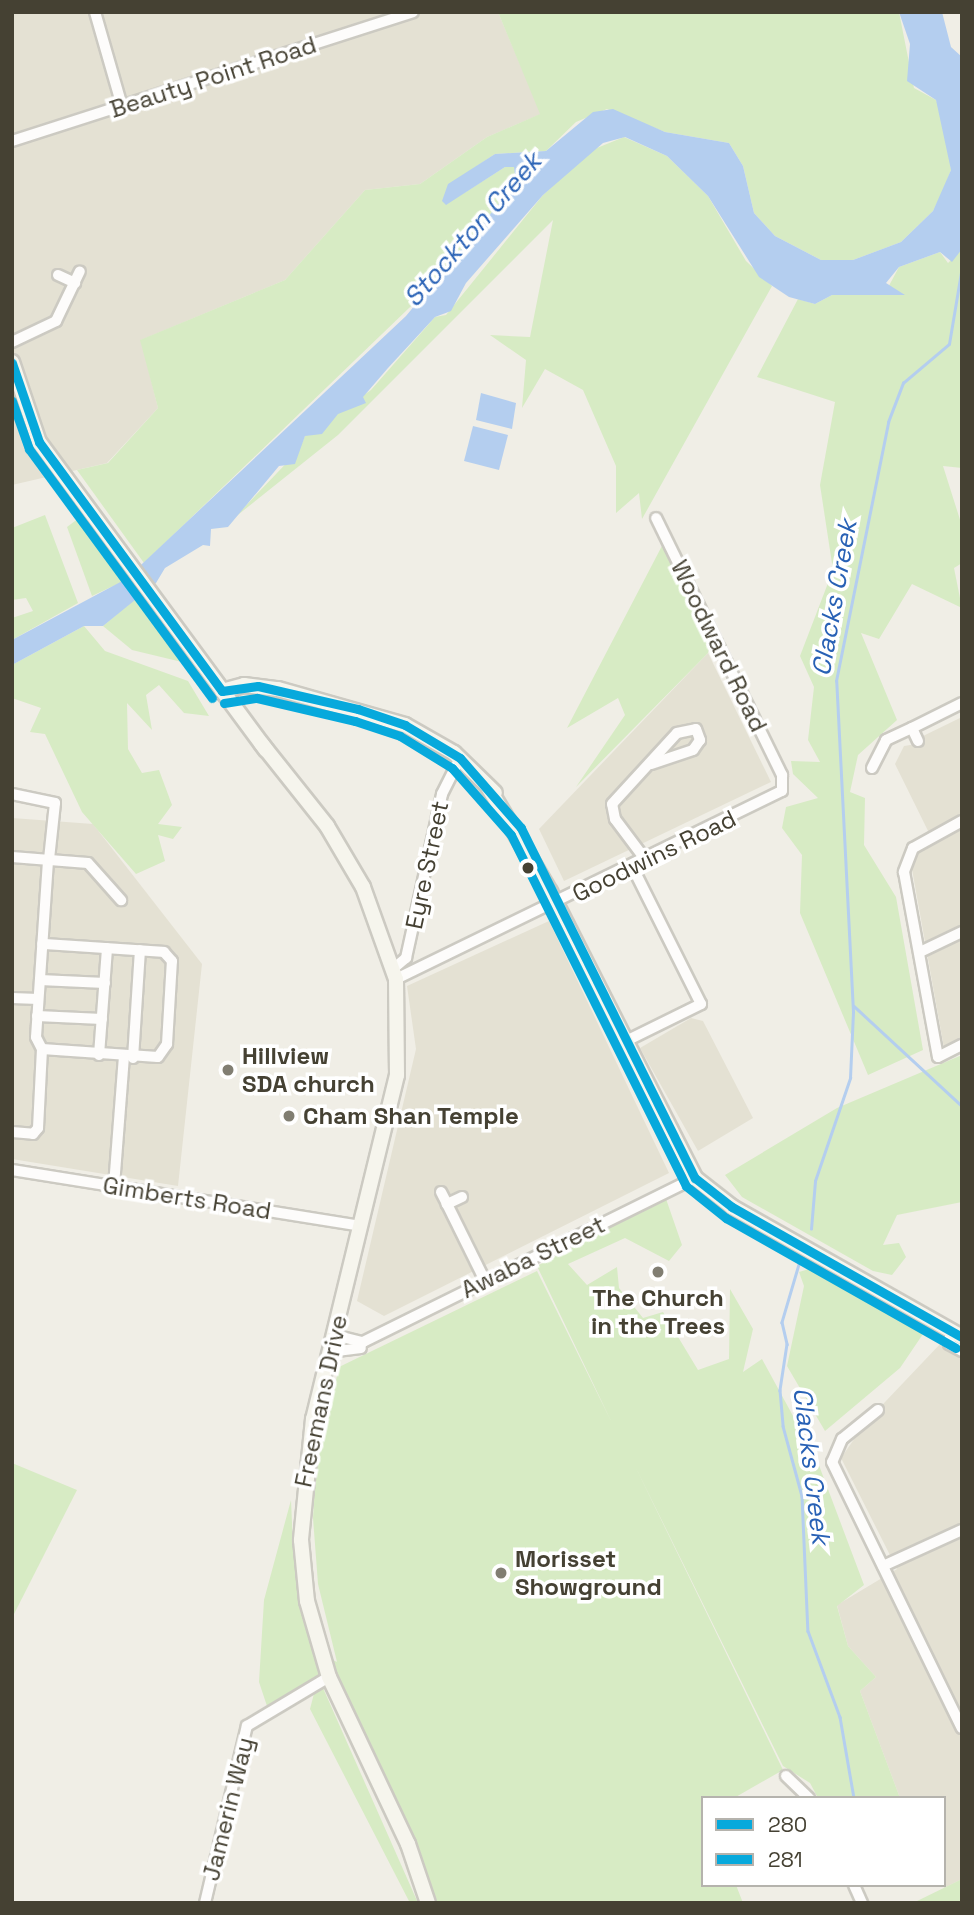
<!DOCTYPE html>
<style>
body{margin:0}
#map{position:relative;width:974px;height:1915px;overflow:hidden;background:#f0eee6;font-family:"Space Grotesk",sans-serif}
div>[style]{position:absolute}
[style*='--x']{left:calc(var(--x)*1px);top:calc(var(--y)*1px);width:calc(var(--w)*1px);rotate:calc(var(--a)*1deg)}
.residential>*{inset:0;background:#e4e1d3}
.green>*{inset:0;background:#d7ebc4}
.water>*{inset:0;background:#b4ceef}
.stream>*{height:2.5px;margin:-1.25px;padding:0 1.25px;transform-origin:1.25px;border-radius:1.25px;background:#b4ceef}
.roads{filter:drop-shadow(2px 0 #cccac2) drop-shadow(-2px 0 #cccac2) drop-shadow(0 2px #cccac2) drop-shadow(0 -2px #cccac2)}
.street>*{height:10px;margin:-5px;padding:0 5px;transform-origin:5px;border-radius:5px;background:#fdfcfb}
.secondary>*{height:14px;margin:-7px;padding:0 7px;transform-origin:7px;border-radius:7px;background:#f6f5ed}
.bus-1>*{height:9px;margin:-4.5px;padding:0 4.5px;transform-origin:4.5px;border-radius:4.5px;background:#07a9dc}
.bus-2>*{height:9px;margin:-4.5px;padding:0 4.5px;transform-origin:4.5px;border-radius:4.5px;background:#07a9dc}
.dots>*{width:19px;height:19px;translate:-50% -50%;box-sizing:border-box;border:4px solid #fff;border-radius:50%}
span{translate:-50% -50%;white-space:nowrap;text-align:center;line-height:1.15;-webkit-text-stroke:7px #fff;paint-order:stroke}
.street-label{font-size:24px;color:#454133}
.poi-label{font-size:24px;color:#454133;font-weight:700}
.left{translate:0 -50%;text-align:left}
.water-label{font-size:26px;color:#2861b5;font-style:italic}
.frame{position:absolute;inset:0;border:14px solid #454133;pointer-events:none}
.legend{position:absolute;left:701px;top:1796px;width:245px;height:91px;box-sizing:border-box;background:#fff;border:2px solid #b5b3ad;margin:0;padding:9px 12px;list-style:none;font-size:21px;color:#454133}
.legend li{display:flex;align-items:center;gap:14px;height:35px}
.legend b{width:35px;border:2px solid #b5b3ad}
</style>
<div id="map">
<div class="residential">
<i style="clip-path:polygon(12px 12px,498px 12px,541px 114px,487px 137px,420px 184px,365px 190px,285px 280px,141px 340px,158px 408px,107px 463px,12px 485px)"></i>
<i style="clip-path:polygon(708px 653px,771px 782px,564px 881px,539px 829px)"></i>
<i style="clip-path:polygon(962px 717px,962px 1039px,944px 1048px,910px 858px,933px 841px,895px 764px,904px 746px,923px 743px,921px 737px)"></i>
<i style="clip-path:polygon(12px 818px,93px 824px,202px 964px,178px 1186px,12px 1159px)"></i>
<i style="clip-path:polygon(549px 921px,669px 1173px,384px 1316px,357px 1301px,416px 1049px,407px 986px)"></i>
<i style="clip-path:polygon(691px 1018px,703px 1021px,753px 1118px,698px 1151px,640px 1048px)"></i>
<i style="clip-path:polygon(942px 1342px,962px 1355px,962px 1879px,944px 1888px,944px 1798px,900px 1798px,860px 1691px,876px 1677px,848px 1646px,837px 1605px,897px 1569px,841px 1458px,866px 1422px)"></i>
</div>
<div class="green">
<i style="clip-path:polygon(498px 12px,899px 12px,914px 88px,936px 100px,946px 124px,951px 170px,943px 191px,933px 211px,901px 242px,853px 260px,821px 260px,775px 236px,754px 213px,743px 166px,729px 143px,665px 132px,607px 109px,576px 122px,546px 151px,495px 154px,462px 176px,456px 198px,505px 167px,514px 166px,516px 183px,435px 283px,144px 563px,77px 470px,108px 463px,158px 408px,140px 340px,285px 280px,365px 190px,420px 184px,487px 137px,540px 114px)"></i>
<i style="clip-path:polygon(624px 137px,667px 156px,708px 196px,746px 261px,772px 286px,642px 519px,639px 493px,616px 513px,616px 466px,583px 390px,545px 369px,522px 408px,526px 360px,490px 335px,530px 337px,553px 220px,338px 435px,234px 518px,299px 450px,305px 436px,371px 390px,435px 317px,446px 315px,543px 195px,592px 150px)"></i>
<i style="clip-path:polygon(962px 249px,962px 468px,943px 466px,962px 526px,962px 563px,954px 568px,962px 608px,912px 584px,879px 639px,861px 633px,897px 720px,858px 755px,850px 792px,865px 798px,864px 845px,896px 897px,923px 1050px,868px 1075px,800px 913px,802px 855px,782px 828px,786px 807px,818px 798px,793px 774px,791px 761px,820px 762px,808px 740px,814px 687px,800px 656px,833px 570px,820px 485px,835px 402px,757px 377px,798px 299px,815px 304px,832px 295px,884px 295px,899px 267px,940px 252px,948px 263px)"></i>
<i style="clip-path:polygon(45px 515px,78px 603px,12px 640px,12px 618px,33px 611px,26px 598px,12px 600px,12px 528px)"></i>
<i style="clip-path:polygon(79px 518px,126px 580px,92px 596px,67px 527px)"></i>
<i style="clip-path:polygon(664px 542px,711px 642px,708px 653px,576px 787px,625px 715px,618px 698px,567px 728px)"></i>
<i style="clip-path:polygon(136px 598px,141px 601px,186px 663px,132px 650px,103px 626px)"></i>
<i style="clip-path:polygon(84px 626px,105px 651px,188px 681px,209px 716px,184px 713px,159px 685px,146px 695px,152px 730px,127px 703px,128px 749px,142px 773px,159px 770px,172px 805px,158px 824px,182px 827px,173px 839px,158px 835px,165px 861px,136px 874px,82px 812px,45px 734px,30px 732px,41px 708px,12px 698px,12px 665px)"></i>
<i style="clip-path:polygon(962px 1055px,962px 1202px,897px 1215px,883px 1245px,899px 1243px,906px 1257px,892px 1275px,873px 1271px,742px 1197px,725px 1175px,837px 1108px)"></i>
<i style="clip-path:polygon(665px 1196px,682px 1245px,669px 1261px,625px 1238px,568px 1264px,587px 1285px,617px 1267px,619px 1288px,643px 1318px,663px 1312px,698px 1370px,729px 1359px,730px 1289px,753px 1329px,743px 1372px,762px 1359px,817px 1460px,864px 1585px,837px 1606px,848px 1646px,876px 1677px,860px 1691px,900px 1798px,818px 1798px,810px 1783px,783px 1766px,634px 1464px,783px 1770px,734px 1798px,703px 1798px,703px 1885px,736px 1885px,743px 1903px,436px 1903px,416px 1842px,329px 1658px,337px 1662px,318px 1584px,313px 1518px,316px 1469px,339px 1367px,537px 1271px,612px 1423px,537px 1266px)"></i>
<i style="clip-path:polygon(809px 1269px,923px 1334px,900px 1368px,825px 1431px,787px 1366px,804px 1286px,799px 1272px)"></i>
<i style="clip-path:polygon(12px 1463px,77px 1490px,12px 1618px)"></i>
<i style="clip-path:polygon(291px 1500px,293px 1546px,323px 1688px,418px 1903px,410px 1903px,310px 1709px,317px 1682px,267px 1706px,259px 1682px,264px 1600px)"></i>
<i style="clip-path:polygon(962px 1879px,962px 1903px,913px 1903px)"></i>
</div>
<div class="water">
<i style="clip-path:polygon(899px 12px,942px 12px,951px 47px,962px 57px,962px 249px,952px 262px,940px 252px,899px 267px,886px 283px,905px 295px,832px 295px,815px 304px,789px 297px,759px 277px,708px 196px,667px 156px,625px 137px,603px 143px,543px 195px,466px 283px,451px 311px,435px 317px,388px 368px,363px 397px,366px 403px,338px 414px,322px 434px,305px 436px,295px 464px,279px 466px,228px 527px,211px 529px,210px 546px,203px 545px,165px 568px,156px 583px,103px 626px,84px 626px,12px 665px,12px 640px,126px 579px,406px 316px,516px 183px,514px 167px,505px 167px,446px 205px,442px 201px,448px 184px,495px 154px,546px 151px,593px 112px,613px 109px,665px 132px,729px 143px,743px 166px,754px 213px,775px 236px,821px 260px,853px 260px,901px 242px,933px 211px,951px 170px,936px 100px,907px 81px,910px 44px)"></i>
<i style="clip-path:polygon(481px 393px,516px 403px,512px 429px,476px 420px)"></i>
<i style="clip-path:polygon(473px 426px,508px 435px,499px 470px,464px 461px)"></i>
</div>
<div class="stream">
<i style="--x:244;--y:702;--w:34;--a:-10"></i>
<i style="--x:443;--y:755;--w:9;--a:72"></i>
<i style="--x:854;--y:1006;--w:147;--a:42.8"></i>
<i style="--x:811;--y:1229;--w:48;--a:-85.2"></i>
<i style="--x:815;--y:1181;--w:109;--a:-71.2"></i>
<i style="--x:850;--y:1078;--w:66;--a:-87.4"></i>
<i style="--x:853;--y:1012;--w:331;--a:-92.9"></i>
<i style="--x:836;--y:681;--w:264;--a:-78.6"></i>
<i style="--x:888;--y:422;--w:42;--a:-69"></i>
<i style="--x:903;--y:383;--w:60;--a:-40.3"></i>
<i style="--x:949;--y:344;--w:79;--a:-80.5"></i>
<i style="--x:800;--y:1261;--w:64;--a:106.4"></i>
<i style="--x:782;--y:1322;--w:23;--a:77"></i>
<i style="--x:787;--y:1344;--w:47;--a:98.7"></i>
<i style="--x:780;--y:1390;--w:36;--a:85"></i>
<i style="--x:783;--y:1426;--w:73;--a:74.8"></i>
<i style="--x:802;--y:1496;--w:135;--a:87.5"></i>
<i style="--x:808;--y:1631;--w:92;--a:69.6"></i>
<i style="--x:840;--y:1717;--w:82;--a:80.2"></i>
</div>
<div class="roads">
<div class="street">
<i style="--x:95;--y:12;--w:98;--a:74"></i>
<i style="--x:12;--y:141;--w:421;--a:-17.8"></i>
<i style="--x:58;--y:275;--w:19;--a:25"></i>
<i style="--x:12;--y:342;--w:49;--a:-25.5"></i>
<i style="--x:56;--y:321;--w:55;--a:-64.4"></i>
<i style="--x:918;--y:741;--w:14;--a:-115"></i>
<i style="--x:912;--y:728;--w:56;--a:-26.6"></i>
<i style="--x:872;--y:768;--w:31;--a:-63"></i>
<i style="--x:886;--y:740;--w:29;--a:-25"></i>
<i style="--x:12;--y:794;--w:44;--a:11.8"></i>
<i style="--x:55;--y:803;--w:56;--a:96.1"></i>
<i style="--x:962;--y:821;--w:56;--a:151.1"></i>
<i style="--x:913;--y:848;--w:26;--a:111"></i>
<i style="--x:904;--y:872;--w:188;--a:79.6"></i>
<i style="--x:938;--y:1057;--w:27;--a:-27"></i>
<i style="--x:12;--y:857;--w:76;--a:4.5"></i>
<i style="--x:88;--y:863;--w:50;--a:48.3"></i>
<i style="--x:645;--y:859;--w:50;--a:-126.9"></i>
<i style="--x:615;--y:819;--w:15;--a:-101"></i>
<i style="--x:612;--y:804;--w:96;--a:-47.5"></i>
<i style="--x:677;--y:733;--w:19;--a:-12"></i>
<i style="--x:696;--y:729;--w:12;--a:70"></i>
<i style="--x:700;--y:740;--w:12;--a:125"></i>
<i style="--x:693;--y:750;--w:44;--a:161.6"></i>
<i style="--x:920;--y:952;--w:47;--a:-25.5"></i>
<i style="--x:394;--y:968;--w:16;--a:-40"></i>
<i style="--x:406;--y:958;--w:168;--a:-77.6"></i>
<i style="--x:442;--y:794;--w:40;--a:-63.4"></i>
<i style="--x:396;--y:979;--w:429;--a:-26"></i>
<i style="--x:782;--y:791;--w:16;--a:-90"></i>
<i style="--x:782;--y:775;--w:286;--a:-116.1"></i>
<i style="--x:40;--y:980;--w:65;--a:2.6"></i>
<i style="--x:12;--y:998;--w:26;--a:2"></i>
<i style="--x:37;--y:1016;--w:65;--a:2.6"></i>
<i style="--x:624;--y:1042;--w:86;--a:-26.3"></i>
<i style="--x:701;--y:1004;--w:154;--a:-116.6"></i>
<i style="--x:42;--y:1049;--w:116;--a:3.9"></i>
<i style="--x:158;--y:1057;--w:16;--a:-55"></i>
<i style="--x:167;--y:1044;--w:83;--a:-86.6"></i>
<i style="--x:172;--y:961;--w:12;--a:-132"></i>
<i style="--x:164;--y:952;--w:122;--a:-176.2"></i>
<i style="--x:42;--y:1049;--w:13;--a:-117"></i>
<i style="--x:36;--y:1037;--w:178;--a:-86.1"></i>
<i style="--x:99;--y:1055;--w:107;--a:-85.7"></i>
<i style="--x:133;--y:1058;--w:108;--a:-86.3"></i>
<i style="--x:12;--y:1132;--w:21;--a:5"></i>
<i style="--x:33;--y:1134;--w:8;--a:-50"></i>
<i style="--x:38;--y:1128;--w:79;--a:-87.1"></i>
<i style="--x:12;--y:1170;--w:353;--a:9.1"></i>
<i style="--x:114;--y:1186;--w:129;--a:-85.6"></i>
<i style="--x:441;--y:1192;--w:13;--a:63"></i>
<i style="--x:462;--y:1197;--w:17;--a:155"></i>
<i style="--x:447;--y:1204;--w:86;--a:63.7"></i>
<i style="--x:951;--y:1331;--w:13;--a:99"></i>
<i style="--x:949;--y:1344;--w:15;--a:28"></i>
<i style="--x:334;--y:1335;--w:30;--a:14"></i>
<i style="--x:363;--y:1342;--w:370;--a:-26.3"></i>
<i style="--x:329;--y:1352;--w:32;--a:-7"></i>
<i style="--x:878;--y:1410;--w:46;--a:141.1"></i>
<i style="--x:842;--y:1439;--w:25;--a:113"></i>
<i style="--x:832;--y:1462;--w:296;--a:64"></i>
<i style="--x:883;--y:1566;--w:87;--a:-24.5"></i>
<i style="--x:786;--y:1776;--w:32;--a:44"></i>
<i style="--x:854;--y:1885;--w:20;--a:66"></i>
<i style="--x:205;--y:1903;--w:182;--a:-76.7"></i>
<i style="--x:247;--y:1726;--w:96;--a:-30.9"></i>
</div>
<div class="secondary">
<i style="--x:12;--y:362;--w:84;--a:71.4"></i>
<i style="--x:39;--y:442;--w:383;--a:53.6"></i>
<i style="--x:222;--y:691;--w:23;--a:-15"></i>
<i style="--x:244;--y:685;--w:34;--a:7"></i>
<i style="--x:278;--y:689;--w:132;--a:15.8"></i>
<i style="--x:405;--y:725;--w:56;--a:29.7"></i>
<i style="--x:454;--y:753;--w:57;--a:44.3"></i>
<i style="--x:261;--y:743;--w:106;--a:51.5"></i>
<i style="--x:327;--y:826;--w:71;--a:59.5"></i>
<i style="--x:363;--y:887;--w:98;--a:70.3"></i>
<i style="--x:396;--y:979;--w:96;--a:89.4"></i>
<i style="--x:397;--y:1075;--w:354;--a:103.7"></i>
<i style="--x:313;--y:1419;--w:122;--a:95.7"></i>
<i style="--x:301;--y:1540;--w:61;--a:84.4"></i>
<i style="--x:307;--y:1601;--w:79;--a:73.9"></i>
<i style="--x:329;--y:1677;--w:185;--a:64.7"></i>
<i style="--x:408;--y:1844;--w:62;--a:71.3"></i>
<i style="--x:488;--y:787;--w:122;--a:59.4"></i>
<i style="--x:550;--y:892;--w:321;--a:63.1"></i>
<i style="--x:695;--y:1178;--w:47;--a:38.1"></i>
<i style="--x:732;--y:1207;--w:264;--a:29.5"></i>
</div>
</div>
<div class="bus-1">
<i style="--x:12;--y:363;--w:83;--a:71.1"></i>
<i style="--x:39;--y:442;--w:309;--a:53.7"></i>
<i style="--x:222;--y:691;--w:36;--a:-8"></i>
<i style="--x:258;--y:686;--w:103;--a:13"></i>
<i style="--x:358;--y:709;--w:50;--a:18.8"></i>
<i style="--x:405;--y:725;--w:64;--a:31"></i>
<i style="--x:460;--y:758;--w:93;--a:48.9"></i>
<i style="--x:521;--y:828;--w:391;--a:63.6"></i>
<i style="--x:695;--y:1178;--w:47;--a:38.1"></i>
<i style="--x:732;--y:1207;--w:264;--a:29.5"></i>
</div>
<div class="bus-2">
<i style="--x:12;--y:401;--w:51;--a:70.5"></i>
<i style="--x:29;--y:449;--w:309;--a:53.7"></i>
<i style="--x:224;--y:703;--w:33;--a:-9"></i>
<i style="--x:257;--y:698;--w:101;--a:13.2"></i>
<i style="--x:355;--y:721;--w:47;--a:18.4"></i>
<i style="--x:400;--y:736;--w:61;--a:31.6"></i>
<i style="--x:452;--y:768;--w:89;--a:48.6"></i>
<i style="--x:511;--y:835;--w:392;--a:63.5"></i>
<i style="--x:686;--y:1186;--w:51;--a:38.7"></i>
<i style="--x:726;--y:1218;--w:264;--a:29.5"></i>
</div>
<div class="dots">
<i style="left:528px;top:868px;background:#454133"></i>
<i style="left:228px;top:1070px;background:#817e72"></i>
<i style="left:289px;top:1116px;background:#817e72"></i>
<i style="left:658px;top:1272px;background:#817e72"></i>
<i style="left:501px;top:1573px;background:#817e72"></i>
</div>
<div class="street-label">
<span style="left:213px;top:77px;rotate:-18deg">Beauty Point Road</span>
<span style="left:719px;top:646px;rotate:64deg">Woodward Road</span>
<span style="left:654px;top:856px;rotate:-26deg">Goodwins Road</span>
<span style="left:427px;top:865px;rotate:-78deg">Eyre Street</span>
<span style="left:187px;top:1198px;rotate:9deg">Gimberts Road</span>
<span style="left:533px;top:1257px;rotate:-26deg">Awaba Street</span>
<span style="left:321px;top:1401px;rotate:-78deg">Freemans Drive</span>
<span style="left:228px;top:1809px;rotate:-76deg">Jamerin Way</span>
</div>
<div class="poi-label">
<span class="left" style="left:242px;top:1070px">Hillview<br>SDA church</span>
<span class="left" style="left:303px;top:1116px">Cham Shan Temple</span>
<span style="left:658px;top:1312px">The Church<br>in the Trees</span>
<span class="left" style="left:515px;top:1573px">Morisset<br>Showground</span>
</div>
<div class="water-label">
<span style="left:473px;top:230px;rotate:-49deg">Stockton Creek</span>
<span style="left:835px;top:598px;rotate:-80deg">Clacks Creek</span>
<span style="left:811px;top:1466px;rotate:83deg">Clacks Creek</span>
</div>
<div class="frame"></div>
<ul class="legend">
<li><b style="height:9px;background:#07a9dc"></b>280</li>
<li><b style="height:9px;background:#07a9dc"></b>281</li>
</ul>
</div>
